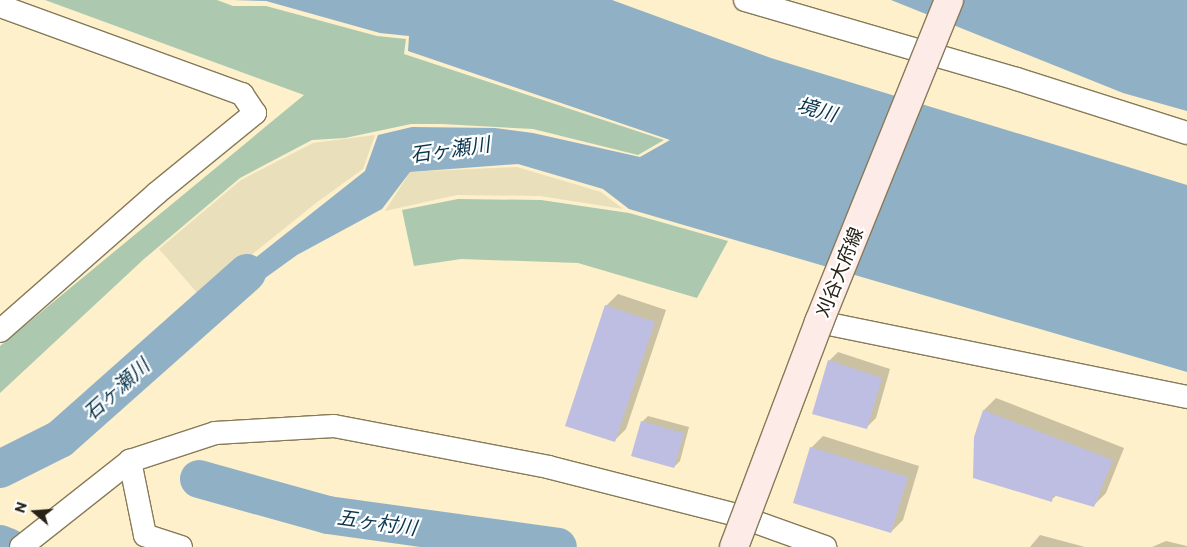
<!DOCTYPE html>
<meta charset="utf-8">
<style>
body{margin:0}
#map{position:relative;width:1187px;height:547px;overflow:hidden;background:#fdf0cb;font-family:Commissioner,"Noto Sans JP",sans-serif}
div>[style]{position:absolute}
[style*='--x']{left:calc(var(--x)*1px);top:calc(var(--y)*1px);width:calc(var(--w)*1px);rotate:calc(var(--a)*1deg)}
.green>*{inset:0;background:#acc9b0}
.sand>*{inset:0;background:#e9dfbb}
.water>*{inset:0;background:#90b0c6}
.shadow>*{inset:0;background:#0003}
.river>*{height:38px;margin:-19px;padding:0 19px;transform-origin:19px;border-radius:19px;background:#90b0c6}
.building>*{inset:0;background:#bebee2}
.roads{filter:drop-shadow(1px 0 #867a59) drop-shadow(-1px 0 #867a59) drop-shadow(0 1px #867a59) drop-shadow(0 -1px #867a59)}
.minor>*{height:22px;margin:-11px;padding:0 11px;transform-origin:11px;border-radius:11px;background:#fff}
.bridges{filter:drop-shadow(1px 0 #867a59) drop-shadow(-1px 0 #867a59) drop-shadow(0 1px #867a59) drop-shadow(0 -1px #867a59)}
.secondary-bridge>*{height:28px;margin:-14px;padding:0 14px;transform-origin:14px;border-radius:14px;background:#fdebe7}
span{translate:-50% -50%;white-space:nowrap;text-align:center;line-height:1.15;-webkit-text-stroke:4.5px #fff;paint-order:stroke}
.street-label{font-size:19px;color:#272215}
.water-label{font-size:20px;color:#0a364d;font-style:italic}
.north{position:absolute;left:10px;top:487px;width:50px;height:50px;-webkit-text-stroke:4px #fff;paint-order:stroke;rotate:288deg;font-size:14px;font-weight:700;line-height:20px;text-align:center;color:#272215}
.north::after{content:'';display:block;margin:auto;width:18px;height:22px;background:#272215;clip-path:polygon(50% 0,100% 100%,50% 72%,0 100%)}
</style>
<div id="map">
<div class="green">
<i style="clip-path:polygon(45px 0,217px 0,233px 6px,266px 6px,377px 36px,406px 39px,404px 54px,664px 140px,638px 155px,533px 129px,442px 124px,411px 124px,345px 138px,312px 140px,240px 178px,144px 259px,0 393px,0 346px,304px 95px)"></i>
<i style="clip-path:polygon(458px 199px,541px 200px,629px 213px,728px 241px,697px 298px,578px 263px,461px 259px,414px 266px,402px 210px)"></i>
</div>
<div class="sand">
<i style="clip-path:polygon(375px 135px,363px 169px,316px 203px,200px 296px,159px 249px,241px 180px,313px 143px)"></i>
<i style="clip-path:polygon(517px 167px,601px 192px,623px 209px,540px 196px,457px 195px,385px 211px,410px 172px)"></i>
</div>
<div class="water">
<i style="clip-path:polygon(233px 0,612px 0,771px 58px,1187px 185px,1187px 372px,629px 209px,603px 189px,518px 164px,410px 172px,382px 209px,297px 255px,214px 315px,202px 300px,365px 171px,378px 135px,412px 127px,495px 128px,533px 133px,640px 157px,670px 140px,408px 51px,409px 36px,380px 33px,266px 1px)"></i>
<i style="clip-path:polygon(891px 0,1187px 0,1187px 111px,1123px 93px)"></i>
</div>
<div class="shadow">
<i style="clip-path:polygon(618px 294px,666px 310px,626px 429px,614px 441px,606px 306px)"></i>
<i style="clip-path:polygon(838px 352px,890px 369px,876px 418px,866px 428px,829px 361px)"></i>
<i style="clip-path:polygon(996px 398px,1124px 448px,1106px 493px,1094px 505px,1057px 495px,1051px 500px,975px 438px,984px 410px)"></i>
<i style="clip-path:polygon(648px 416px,689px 427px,680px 461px,674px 467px,642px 422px)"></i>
<i style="clip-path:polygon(823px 436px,919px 466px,903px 520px,891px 532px,811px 448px)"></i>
<i style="clip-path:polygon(1040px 535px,1085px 547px,1030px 547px)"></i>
<i style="clip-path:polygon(1166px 541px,1187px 546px,1187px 547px,1152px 547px)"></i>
</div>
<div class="river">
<i style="--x:0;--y:469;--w:67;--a:-26.6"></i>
<i style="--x:60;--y:439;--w:250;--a:-41.6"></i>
<i style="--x:199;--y:479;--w:134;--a:15.6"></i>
<i style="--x:328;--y:515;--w:232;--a:7.9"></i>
<i style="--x:0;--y:544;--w:9;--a:21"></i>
</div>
<div class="building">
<i style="clip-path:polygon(605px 305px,655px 322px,615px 442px,565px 426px)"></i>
<i style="clip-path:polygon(828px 360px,882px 378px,867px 429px,812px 414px)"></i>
<i style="clip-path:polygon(983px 410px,1113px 460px,1094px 507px,1053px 495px,1052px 502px,973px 478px,974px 437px)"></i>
<i style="clip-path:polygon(641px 421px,684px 433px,674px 468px,631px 456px)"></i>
<i style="clip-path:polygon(810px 447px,908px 477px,891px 533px,793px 503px)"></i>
</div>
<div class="roads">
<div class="minor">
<i style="--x:745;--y:0;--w:283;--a:16.2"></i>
<i style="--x:1017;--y:79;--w:178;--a:17.6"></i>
<i style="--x:0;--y:6;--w:258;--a:20"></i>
<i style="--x:242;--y:94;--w:23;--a:56"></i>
<i style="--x:255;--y:113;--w:127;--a:140.8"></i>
<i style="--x:157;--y:193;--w:209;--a:138.7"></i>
<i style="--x:819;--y:322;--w:376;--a:11.5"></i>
<i style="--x:21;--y:547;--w:139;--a:-38.3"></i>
<i style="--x:181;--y:547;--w:38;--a:-162"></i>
<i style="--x:145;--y:535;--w:76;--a:-101.5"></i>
<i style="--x:130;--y:461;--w:89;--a:-18.2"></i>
<i style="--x:215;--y:433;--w:119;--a:-3.4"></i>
<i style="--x:334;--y:426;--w:218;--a:10.8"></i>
<i style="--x:548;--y:467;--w:194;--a:14.3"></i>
<i style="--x:736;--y:515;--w:95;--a:19.8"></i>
</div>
</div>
<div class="bridges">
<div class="secondary-bridge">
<i style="--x:734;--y:547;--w:241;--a:-69.3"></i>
<i style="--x:819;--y:322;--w:347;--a:-68"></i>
</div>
</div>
<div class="street-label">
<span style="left:839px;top:272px;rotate:-68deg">刈谷大府線</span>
</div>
<div class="water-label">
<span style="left:817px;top:109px;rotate:16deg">境川</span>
<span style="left:450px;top:149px;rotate:-8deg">石ヶ瀬川</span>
<span style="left:116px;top:389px;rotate:-42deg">石ヶ瀬川</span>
<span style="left:377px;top:522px;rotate:8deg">五ヶ村川</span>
</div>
<div class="north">N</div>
</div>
